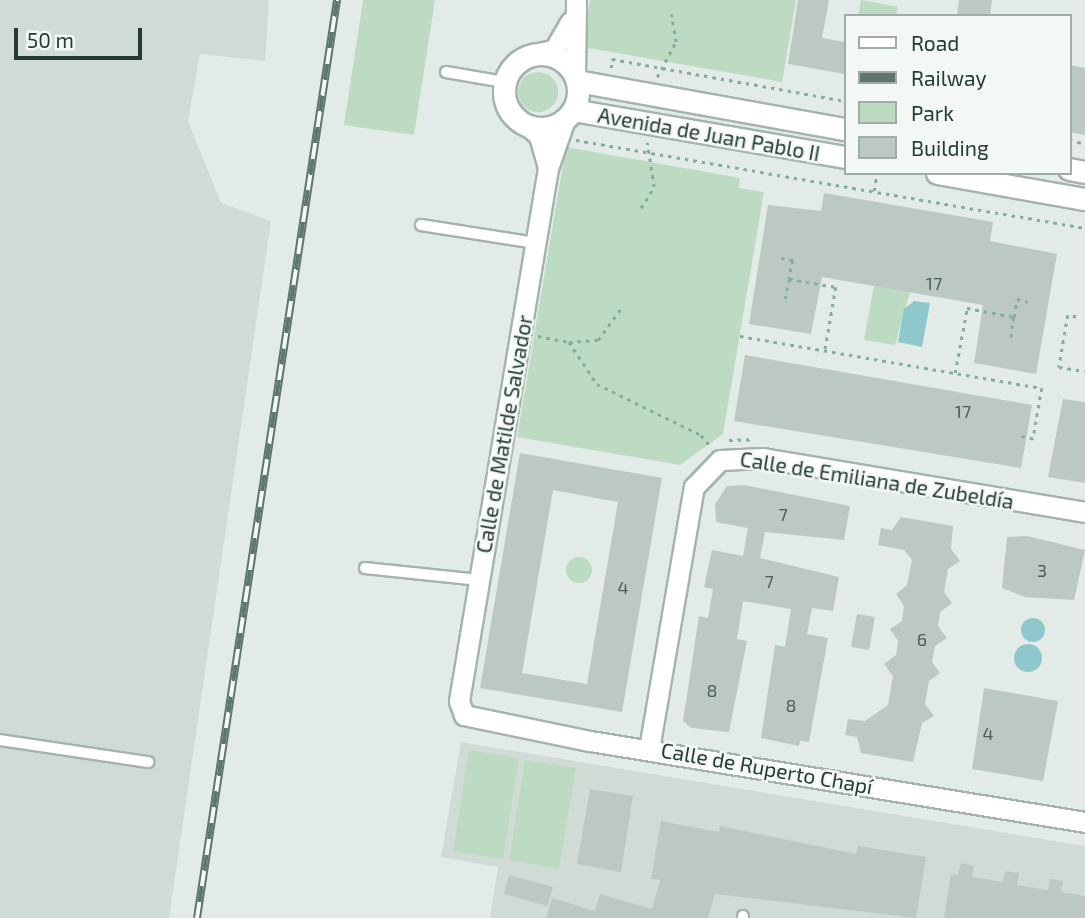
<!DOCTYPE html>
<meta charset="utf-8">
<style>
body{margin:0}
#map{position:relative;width:1085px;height:918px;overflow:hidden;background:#e2ebe7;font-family:"Exo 2",sans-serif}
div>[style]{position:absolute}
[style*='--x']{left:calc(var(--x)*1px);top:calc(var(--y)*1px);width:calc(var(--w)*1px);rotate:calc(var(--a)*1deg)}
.built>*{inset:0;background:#d1dbd6}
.green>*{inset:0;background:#bddbc3}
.round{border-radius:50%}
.water>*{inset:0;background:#8fc8cc}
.building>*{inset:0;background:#bbc9c2}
.path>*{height:2.5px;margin-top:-1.25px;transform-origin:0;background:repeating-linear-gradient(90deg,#85ad9d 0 3.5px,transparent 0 8.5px)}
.roads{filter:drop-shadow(2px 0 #a5b3ad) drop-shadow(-2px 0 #a5b3ad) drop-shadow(0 2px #a5b3ad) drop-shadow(0 -2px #a5b3ad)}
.lane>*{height:10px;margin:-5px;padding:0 5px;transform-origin:5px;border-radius:5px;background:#fff}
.street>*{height:19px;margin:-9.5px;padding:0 9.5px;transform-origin:9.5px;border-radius:9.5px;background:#fff}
.secondary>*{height:21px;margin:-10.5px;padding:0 10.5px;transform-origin:10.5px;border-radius:10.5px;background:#fff}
.secondary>.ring{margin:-10.5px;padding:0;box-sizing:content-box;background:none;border:21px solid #fff;border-radius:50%}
.rail>*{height:8px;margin-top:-4px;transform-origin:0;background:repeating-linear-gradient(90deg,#f3f8f5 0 16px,#5e776e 0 32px);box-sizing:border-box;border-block:2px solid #5e776e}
span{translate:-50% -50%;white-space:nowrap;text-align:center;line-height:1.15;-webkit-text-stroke:5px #f3f8f5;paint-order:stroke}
.number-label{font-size:18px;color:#4a5e57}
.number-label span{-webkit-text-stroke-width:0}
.street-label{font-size:21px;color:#243b33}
.legend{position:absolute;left:844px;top:14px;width:228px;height:161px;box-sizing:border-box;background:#f3f8f5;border:2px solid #a0aca7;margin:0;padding:9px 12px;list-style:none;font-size:21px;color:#243b33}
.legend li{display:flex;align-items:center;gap:14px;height:35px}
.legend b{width:35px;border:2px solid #a0aca7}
.scale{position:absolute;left:14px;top:28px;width:128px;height:32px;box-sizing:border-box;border:4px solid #243b33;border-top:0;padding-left:9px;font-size:21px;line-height:24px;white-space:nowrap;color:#243b33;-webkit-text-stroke:5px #f3f8f5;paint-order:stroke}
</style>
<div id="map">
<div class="built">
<i style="clip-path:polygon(0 0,269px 0,265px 61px,200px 54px,188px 121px,221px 203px,271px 221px,169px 918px,0 918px)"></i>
<i style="clip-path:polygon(461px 742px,1085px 846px,1085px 918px,490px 918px,498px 867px,441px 857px)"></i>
</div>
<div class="green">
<i style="clip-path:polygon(363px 0,435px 0,414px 135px,344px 125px)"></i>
<i style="clip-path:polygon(590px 0,796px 0,782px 82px,582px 47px)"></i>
<i style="clip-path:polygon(861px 0,898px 7px,896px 16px,858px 16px)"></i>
<i class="round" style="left:518px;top:72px;width:40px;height:40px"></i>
<i style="clip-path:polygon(566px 147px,740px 178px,739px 188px,764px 192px,723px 434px,680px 465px,517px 437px)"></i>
<i style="clip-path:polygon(874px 286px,910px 292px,895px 345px,864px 340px)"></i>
<i class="round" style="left:566px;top:557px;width:26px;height:26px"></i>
<i style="clip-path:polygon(469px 750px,519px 758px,503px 859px,453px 851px)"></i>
<i style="clip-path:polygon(525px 760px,576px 768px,559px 869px,509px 860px)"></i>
</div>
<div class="water">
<i style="clip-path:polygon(914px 301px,930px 303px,922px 347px,898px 342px,904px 309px)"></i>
<i class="round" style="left:1021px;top:618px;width:24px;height:24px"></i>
<i class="round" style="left:1014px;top:644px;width:28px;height:28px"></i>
</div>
<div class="building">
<i style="clip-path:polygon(798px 0,829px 0,822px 38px,845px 42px,845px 74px,788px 64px)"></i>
<i style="clip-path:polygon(959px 0,992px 0,990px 16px,957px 16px)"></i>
<i style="clip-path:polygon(1069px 65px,1085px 68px,1085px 135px,1069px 132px)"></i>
<i style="clip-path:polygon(824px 193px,993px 222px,990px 241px,1057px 254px,1036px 374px,974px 363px,983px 305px,874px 286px,822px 277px,811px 334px,749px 324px,768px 205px,821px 211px)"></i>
<i style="clip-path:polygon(745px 355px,1032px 405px,1021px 468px,734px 421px)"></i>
<i style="clip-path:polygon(1063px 399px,1085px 402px,1085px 483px,1048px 477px)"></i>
<i style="clip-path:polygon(evenodd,520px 453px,662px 478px,622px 712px,480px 688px,520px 453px,553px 490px,618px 502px,587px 684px,522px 673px,553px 490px)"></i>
<i style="clip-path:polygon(744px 485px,850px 506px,844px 540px,765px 532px,760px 558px,839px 577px,833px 611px,812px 608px,807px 634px,828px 638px,809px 742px,800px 741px,799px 746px,761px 738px,775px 645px,785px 647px,791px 609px,743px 601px,737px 639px,747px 641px,729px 732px,691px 728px,683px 721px,699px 616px,708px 618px,713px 589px,704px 587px,712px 550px,743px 556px,748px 528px,716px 522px,715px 504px,727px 486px)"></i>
<i style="clip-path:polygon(901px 517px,953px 526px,951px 549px,960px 561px,948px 569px,944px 592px,952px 603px,940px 612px,938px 626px,947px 638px,935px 646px,932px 662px,940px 673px,929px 681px,925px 704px,934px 716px,922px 723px,913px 762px,861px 753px,857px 737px,845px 735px,848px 719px,865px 721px,888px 705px,893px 676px,884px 664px,896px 655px,898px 641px,890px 629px,902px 621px,904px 606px,896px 594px,907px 585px,912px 560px,904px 550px,878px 545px,881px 528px,892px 530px)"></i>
<i style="clip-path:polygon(1027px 536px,1085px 550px,1074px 600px,1025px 597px,1002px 588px,1007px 537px)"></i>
<i style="clip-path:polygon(857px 614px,875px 617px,869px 650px,851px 647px)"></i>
<i style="clip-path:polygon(984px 688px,1058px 701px,1043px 781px,972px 769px)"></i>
<i style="clip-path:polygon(590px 789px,633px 796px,621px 872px,577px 864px)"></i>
<i style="clip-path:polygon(661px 821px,719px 832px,720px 826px,856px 854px,858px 846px,926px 857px,916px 918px,715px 894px,708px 918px,546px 918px,552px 898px,595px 911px,600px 894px,652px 909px,660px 880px,651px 879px)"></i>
<i style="clip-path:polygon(961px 863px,974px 866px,972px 877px,1003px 882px,1005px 871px,1019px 873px,1017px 885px,1048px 890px,1050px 879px,1063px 881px,1061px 892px,1085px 896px,1085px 918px,944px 918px,951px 874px,958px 875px)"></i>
<i style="clip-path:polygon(509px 875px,553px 887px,547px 906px,504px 894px)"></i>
</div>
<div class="path">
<i style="--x:611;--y:68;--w:9;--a:-84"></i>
<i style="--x:612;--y:59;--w:237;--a:10.2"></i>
<i style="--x:657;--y:77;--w:40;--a:-62"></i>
<i style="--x:676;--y:42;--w:28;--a:-100"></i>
<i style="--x:576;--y:140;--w:517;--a:9.81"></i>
<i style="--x:1069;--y:141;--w:16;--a:7"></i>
<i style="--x:874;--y:191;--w:18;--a:-81"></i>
<i style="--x:641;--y:208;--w:25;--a:-58"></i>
<i style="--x:654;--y:187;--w:45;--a:-99"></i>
<i style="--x:781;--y:258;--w:12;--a:9"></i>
<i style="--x:793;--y:260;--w:19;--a:102"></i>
<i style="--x:789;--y:279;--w:48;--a:9.7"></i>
<i style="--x:836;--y:287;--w:65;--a:99.8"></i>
<i style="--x:785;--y:299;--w:20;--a:-79"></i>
<i style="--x:1014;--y:317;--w:18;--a:-81"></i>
<i style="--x:1017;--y:299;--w:11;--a:15"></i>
<i style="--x:1076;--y:317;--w:8;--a:-166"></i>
<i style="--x:1068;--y:315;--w:53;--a:99.8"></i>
<i style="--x:1059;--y:367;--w:26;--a:9"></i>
<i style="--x:538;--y:336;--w:32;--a:11"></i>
<i style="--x:569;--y:342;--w:50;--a:56.3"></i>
<i style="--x:597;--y:384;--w:116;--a:26.1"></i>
<i style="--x:701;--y:435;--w:16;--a:50"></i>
<i style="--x:740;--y:336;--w:306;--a:9.8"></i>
<i style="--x:1042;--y:388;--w:52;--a:100"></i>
<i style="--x:1033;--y:439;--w:14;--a:-168"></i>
<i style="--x:569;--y:342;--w:29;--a:-4"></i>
<i style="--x:598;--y:340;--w:39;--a:-54"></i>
<i style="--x:955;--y:373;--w:66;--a:-79.5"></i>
<i style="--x:967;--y:308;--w:48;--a:10.8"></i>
<i style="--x:1014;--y:317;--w:21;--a:98"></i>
<i style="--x:729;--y:440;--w:24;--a:-2"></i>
</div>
<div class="roads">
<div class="lane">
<i style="--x:446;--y:72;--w:59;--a:9.8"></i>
<i style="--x:421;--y:225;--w:116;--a:8.9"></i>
<i style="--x:365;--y:568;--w:115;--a:6"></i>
<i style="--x:0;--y:740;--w:150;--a:8.5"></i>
<i style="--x:743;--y:918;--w:2;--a:-90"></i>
</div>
<div class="street">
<i style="--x:538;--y:53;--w:16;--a:-11"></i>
<i style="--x:554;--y:50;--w:32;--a:-60"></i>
<i style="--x:575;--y:75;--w:75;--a:-89.2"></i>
<i style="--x:565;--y:119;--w:52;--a:109.1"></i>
<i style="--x:548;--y:168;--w:540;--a:99.48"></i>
<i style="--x:459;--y:701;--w:15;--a:70"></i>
<i style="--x:464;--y:715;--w:129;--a:11.7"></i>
<i style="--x:590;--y:741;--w:502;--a:9.29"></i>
<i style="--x:528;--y:126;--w:15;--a:42"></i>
<i style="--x:539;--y:136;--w:32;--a:74"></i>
<i style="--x:649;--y:749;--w:266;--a:-80.3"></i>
<i style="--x:694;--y:487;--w:37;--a:-46"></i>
<i style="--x:720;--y:460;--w:43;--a:-2.7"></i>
<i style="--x:763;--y:458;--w:326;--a:9.5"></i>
</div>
<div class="secondary">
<i class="ring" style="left:504px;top:54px;width:53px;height:53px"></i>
<i style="--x:577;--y:81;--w:272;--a:10.2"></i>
<i style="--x:573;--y:110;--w:276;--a:9.8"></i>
<i style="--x:1069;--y:169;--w:16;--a:11"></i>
<i style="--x:937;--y:173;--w:150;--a:10"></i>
</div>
</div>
<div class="rail">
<i style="--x:197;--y:918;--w:929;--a:-81.33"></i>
</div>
<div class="number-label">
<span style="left:934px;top:283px">17</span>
<span style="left:963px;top:411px">17</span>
<span style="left:783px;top:514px">7</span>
<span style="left:1042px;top:570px">3</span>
<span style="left:769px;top:581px">7</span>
<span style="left:623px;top:587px">4</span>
<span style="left:922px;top:639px">6</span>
<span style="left:712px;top:690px">8</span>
<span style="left:791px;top:705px">8</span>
<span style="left:988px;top:733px">4</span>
</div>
<div class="street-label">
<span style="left:709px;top:134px;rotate:10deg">Avenida de Juan Pablo II</span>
<span style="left:504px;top:434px;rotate:-80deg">Calle de Matilde Salvador</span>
<span style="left:877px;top:480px;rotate:9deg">Calle de Emiliana de Zubeldía</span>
<span style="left:767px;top:768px;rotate:10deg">Calle de Ruperto Chapí</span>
</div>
<ul class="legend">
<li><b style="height:9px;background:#fff"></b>Road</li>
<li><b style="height:9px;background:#5e776e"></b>Railway</li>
<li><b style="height:19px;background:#bddbc3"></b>Park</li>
<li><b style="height:19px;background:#bbc9c2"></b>Building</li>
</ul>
<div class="scale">50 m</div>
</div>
